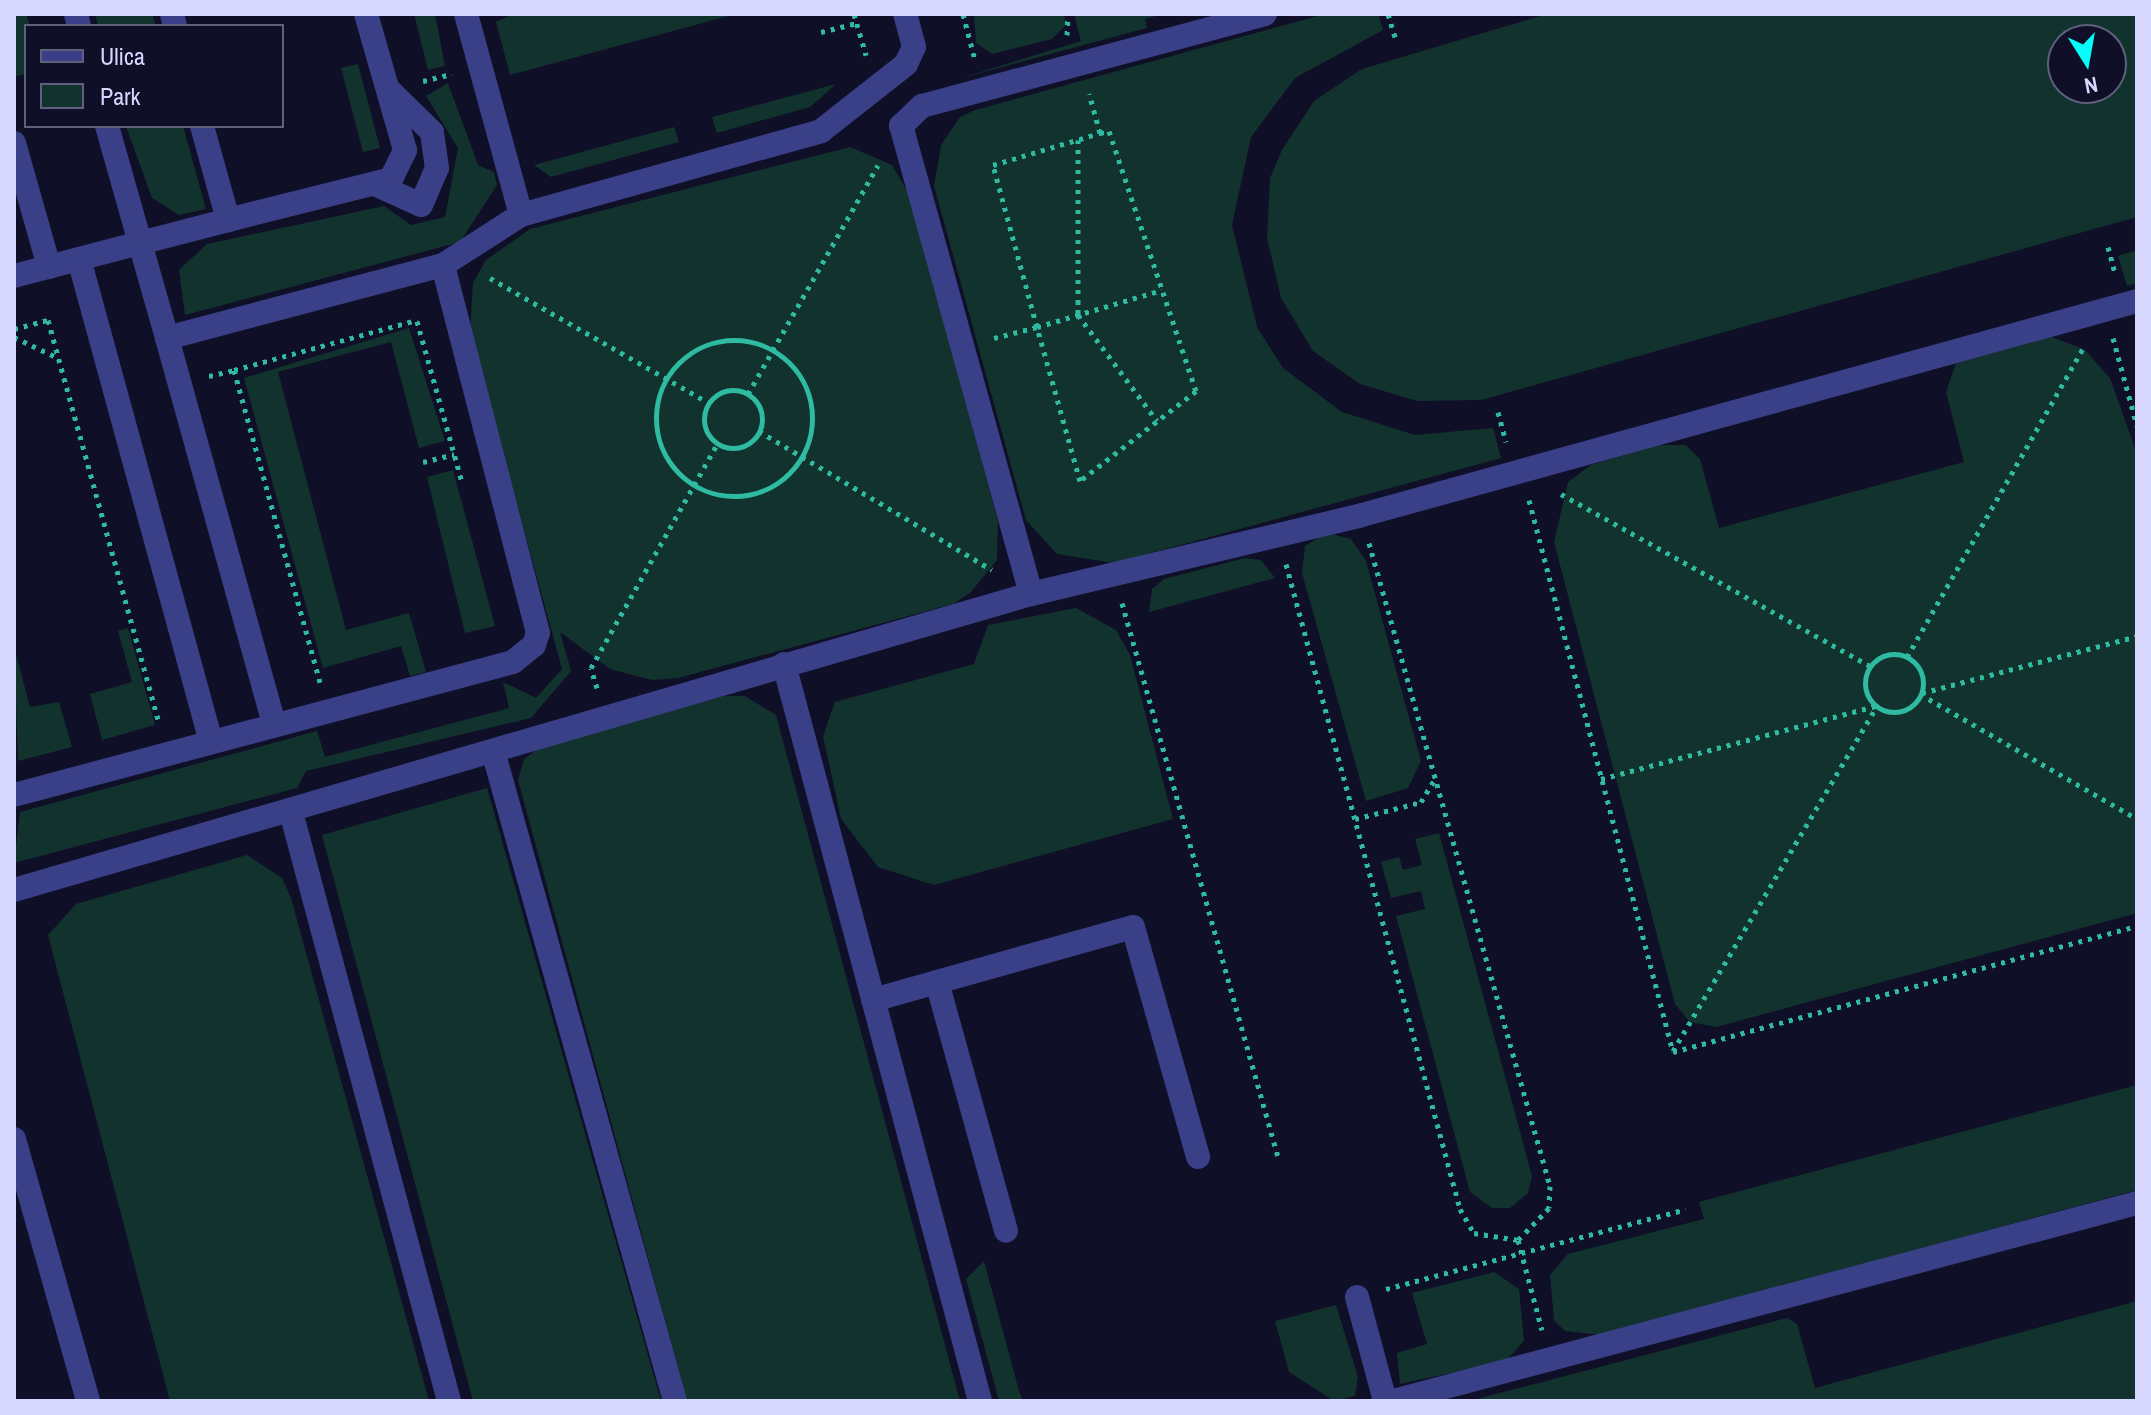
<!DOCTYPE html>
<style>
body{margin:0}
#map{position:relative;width:2151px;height:1415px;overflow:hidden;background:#100f28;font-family:"Archivo Narrow",sans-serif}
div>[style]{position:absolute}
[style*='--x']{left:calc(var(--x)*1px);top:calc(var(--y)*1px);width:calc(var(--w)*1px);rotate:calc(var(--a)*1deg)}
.green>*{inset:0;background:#12322d}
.path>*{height:5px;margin-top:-2.5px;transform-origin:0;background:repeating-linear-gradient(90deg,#2ebba1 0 4px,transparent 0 10px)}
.path>.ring{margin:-2.5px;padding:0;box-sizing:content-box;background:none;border:5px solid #2ebba1;border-radius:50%}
.minor>*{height:24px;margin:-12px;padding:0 12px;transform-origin:12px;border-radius:12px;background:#3a4087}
span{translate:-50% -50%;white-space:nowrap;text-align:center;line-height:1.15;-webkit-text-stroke:7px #100f28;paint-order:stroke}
.frame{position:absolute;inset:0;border:16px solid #d6d6ff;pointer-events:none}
.legend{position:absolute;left:24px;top:24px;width:260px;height:104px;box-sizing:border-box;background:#100f28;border:2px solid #5f5f7e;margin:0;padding:10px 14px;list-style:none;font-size:24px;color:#d6d6ff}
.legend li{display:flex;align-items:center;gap:16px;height:40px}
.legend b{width:40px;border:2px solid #5f5f7e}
.north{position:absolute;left:2047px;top:24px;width:80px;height:80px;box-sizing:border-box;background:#100f28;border:2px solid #5f5f7e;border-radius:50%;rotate:169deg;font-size:22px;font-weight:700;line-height:32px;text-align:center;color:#d6d6ff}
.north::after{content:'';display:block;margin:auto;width:28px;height:36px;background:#02fff9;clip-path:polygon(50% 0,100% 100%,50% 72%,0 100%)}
</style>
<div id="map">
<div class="green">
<i style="clip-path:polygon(14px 14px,26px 14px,30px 26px,26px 74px,14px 77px)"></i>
<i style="clip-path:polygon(95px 14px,152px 14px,156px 26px,98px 26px)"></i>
<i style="clip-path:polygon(414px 14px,435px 14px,445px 66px,428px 70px)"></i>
<i style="clip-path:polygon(513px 14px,736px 14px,510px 75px,496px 22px)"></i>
<i style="clip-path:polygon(974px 14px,1064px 14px,1066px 25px,1052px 39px,992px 54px,976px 43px)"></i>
<i style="clip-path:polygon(1074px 14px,1163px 14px,1145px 19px,1147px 28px,958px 79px,1081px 41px)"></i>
<i style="clip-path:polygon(1325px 14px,1378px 14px,1383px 30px,1295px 78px,1251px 137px,1232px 225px,1257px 327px,1283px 368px,1342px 412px,1415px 435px,1493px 428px,1501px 458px,1114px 563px,1057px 554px,1026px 520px,934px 186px,941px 145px,960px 117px,975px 110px)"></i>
<i style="clip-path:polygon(evenodd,1547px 14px,2137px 14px,2137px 217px,1481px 400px,1417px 401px,1360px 384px,1313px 351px,1281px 298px,1267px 238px,1270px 178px,1282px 150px,1314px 101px,1362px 69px,1547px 14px,2111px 40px,2111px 88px,2063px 88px,2063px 40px,2111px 40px)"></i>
<i style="clip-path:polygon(358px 64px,380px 148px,363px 152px,341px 68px)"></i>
<i style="clip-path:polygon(448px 83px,478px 165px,494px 172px,497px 185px,460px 242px,185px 315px,179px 270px,207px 244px,384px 206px,411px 225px,445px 217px,458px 148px,426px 96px)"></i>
<i style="clip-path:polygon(836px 84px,810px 107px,717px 133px,712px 117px)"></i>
<i style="clip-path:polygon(126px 126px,183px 126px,206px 209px,179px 215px,152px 198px)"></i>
<i style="clip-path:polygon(674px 127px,679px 142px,551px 177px,534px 165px)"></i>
<i style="clip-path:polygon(850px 147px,892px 165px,911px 198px,998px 522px,997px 560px,971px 592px,953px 604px,678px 678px,652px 680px,610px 669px,560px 632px,571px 671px,531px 718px,306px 771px,297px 788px,14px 863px,20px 812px,317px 731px,325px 757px,491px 713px,509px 708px,503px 682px,536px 698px,562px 669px,470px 332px,473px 283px,486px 260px,530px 229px)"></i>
<i style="clip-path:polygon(2137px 250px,2137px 283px,2127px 286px,2118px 256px)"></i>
<i style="clip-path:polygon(409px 328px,445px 441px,419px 448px,391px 342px,278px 372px,346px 630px,409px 613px,426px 672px,410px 676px,401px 646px,323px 668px,244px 378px)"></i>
<i style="clip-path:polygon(2051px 337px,2084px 349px,2110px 378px,2137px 454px,2137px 913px,1716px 1027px,1690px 1022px,1675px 1004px,1554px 542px,1568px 482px,1591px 465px,1658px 445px,1686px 445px,1700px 459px,1719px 528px,1964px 462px,1946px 392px,1956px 363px)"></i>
<i style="clip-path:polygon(453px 470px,495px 626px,465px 633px,427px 477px)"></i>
<i style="clip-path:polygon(1327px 533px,1351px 539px,1366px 561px,1421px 761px,1408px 788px,1366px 801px,1302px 573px,1305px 546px)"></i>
<i style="clip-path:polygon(1245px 558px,1261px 560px,1275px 578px,1149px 612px,1152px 589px,1164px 579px)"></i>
<i style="clip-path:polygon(1076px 608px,1116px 630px,1130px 655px,1173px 819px,934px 885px,878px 867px,841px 819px,823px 736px,835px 702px,974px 664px,988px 625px)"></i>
<i style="clip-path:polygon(128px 628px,155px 725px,102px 740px,90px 694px,132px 682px,118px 631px)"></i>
<i style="clip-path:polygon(14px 647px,30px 707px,59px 702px,72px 747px,18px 761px)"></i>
<i style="clip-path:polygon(724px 696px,745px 696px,776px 715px,960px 1401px,687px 1401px,518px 780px,524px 759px,540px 747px)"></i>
<i style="clip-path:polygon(487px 788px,661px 1401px,473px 1401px,322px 835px)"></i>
<i style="clip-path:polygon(1439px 833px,1532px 1176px,1528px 1193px,1510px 1208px,1492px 1208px,1470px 1192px,1396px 916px,1425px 909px,1421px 891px,1391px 898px,1381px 862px,1399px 857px,1403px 870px,1422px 865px,1415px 839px)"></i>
<i style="clip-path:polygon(247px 855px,282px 878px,291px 898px,429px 1401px,170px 1401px,48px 935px,76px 904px)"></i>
<i style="clip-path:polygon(2137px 1085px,2137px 1190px,1600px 1335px,1565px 1331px,1554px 1320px,1550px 1275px,1568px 1254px,1704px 1219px,1699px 1202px)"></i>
<i style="clip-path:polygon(984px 1261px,1019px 1391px,1023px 1401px,999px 1401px,966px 1279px)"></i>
<i style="clip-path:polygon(1494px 1272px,1519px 1289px,1524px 1341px,1506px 1361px,1400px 1384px,1397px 1353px,1427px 1344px,1412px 1293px)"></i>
<i style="clip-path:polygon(2137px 1301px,2137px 1401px,1469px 1401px,1787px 1318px,1797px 1324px,1815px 1388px)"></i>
<i style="clip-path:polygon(1336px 1305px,1358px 1377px,1355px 1396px,1334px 1401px,1289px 1372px,1275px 1321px)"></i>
</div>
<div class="path">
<i style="--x:854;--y:14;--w:43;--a:73.7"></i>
<i style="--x:963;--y:14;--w:48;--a:75.4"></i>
<i style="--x:1388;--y:14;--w:27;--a:73"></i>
<i style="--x:821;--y:32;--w:36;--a:-14"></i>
<i style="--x:1067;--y:35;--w:21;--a:-87"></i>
<i style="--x:423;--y:81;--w:30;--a:-14"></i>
<i style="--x:1100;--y:133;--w:9;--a:-13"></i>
<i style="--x:1109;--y:131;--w:274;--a:71.5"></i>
<i style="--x:1196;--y:391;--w:147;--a:142.2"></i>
<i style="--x:1080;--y:481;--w:160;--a:-105.6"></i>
<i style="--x:1037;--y:327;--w:130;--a:-16.5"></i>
<i style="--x:1078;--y:140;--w:175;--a:90"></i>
<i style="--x:1078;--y:315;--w:132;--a:53.3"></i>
<i style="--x:2108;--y:247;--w:27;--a:75"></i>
<i style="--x:490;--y:278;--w:252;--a:29.7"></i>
<i style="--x:417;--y:321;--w:167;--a:74.4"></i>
<i style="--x:14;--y:329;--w:35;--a:-15"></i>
<i style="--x:48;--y:320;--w:419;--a:74.6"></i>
<i style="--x:14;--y:337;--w:49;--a:25.5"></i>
<i style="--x:994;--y:338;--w:44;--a:-14.3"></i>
<i style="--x:1037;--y:327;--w:168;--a:-105.2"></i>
<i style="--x:993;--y:165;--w:112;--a:-16.7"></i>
<i style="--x:1100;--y:133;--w:41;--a:-105.4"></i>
<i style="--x:2113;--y:338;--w:91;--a:74.7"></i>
<i class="ring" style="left:656px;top:340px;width:151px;height:151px"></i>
<i style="--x:234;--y:370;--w:190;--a:-15.3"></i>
<i style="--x:209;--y:376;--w:26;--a:-13"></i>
<i style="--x:234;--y:370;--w:325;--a:74.6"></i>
<i class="ring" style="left:704px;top:390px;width:53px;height:53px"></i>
<i style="--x:748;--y:394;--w:263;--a:-60.4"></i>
<i style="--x:1498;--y:412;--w:31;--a:75"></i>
<i style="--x:759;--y:431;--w:271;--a:30.8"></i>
<i style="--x:423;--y:462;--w:32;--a:-14"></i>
<i style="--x:1561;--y:494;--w:354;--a:29.1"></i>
<i style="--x:1529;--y:500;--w:570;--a:75.38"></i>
<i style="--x:1673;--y:1052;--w:481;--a:-15.2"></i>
<i style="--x:1369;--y:543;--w:668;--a:74.28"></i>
<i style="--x:1550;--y:1186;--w:22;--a:93"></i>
<i style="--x:1549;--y:1208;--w:45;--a:134.1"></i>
<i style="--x:1286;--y:564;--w:668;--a:74.9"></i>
<i style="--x:1460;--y:1209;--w:28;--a:60"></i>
<i style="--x:1474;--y:1233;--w:45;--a:9"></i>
<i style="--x:1518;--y:1240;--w:93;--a:75.1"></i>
<i style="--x:1122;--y:603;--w:576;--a:74.27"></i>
<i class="ring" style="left:1865px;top:654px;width:53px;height:53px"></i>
<i style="--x:1907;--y:657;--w:355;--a:-60.3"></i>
<i style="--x:597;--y:688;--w:21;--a:-107"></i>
<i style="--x:591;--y:668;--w:258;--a:-60.6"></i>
<i style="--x:1922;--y:693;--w:222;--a:-14.8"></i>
<i style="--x:1920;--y:694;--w:250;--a:29.9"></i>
<i style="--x:1601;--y:779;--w:285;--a:-14.9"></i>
<i style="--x:1355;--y:819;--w:68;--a:-14.4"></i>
<i style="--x:1421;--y:802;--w:27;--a:-59"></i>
<i style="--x:1673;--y:1051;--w:401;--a:-59.4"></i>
<i style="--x:1386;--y:1289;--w:310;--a:-14.9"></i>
</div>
<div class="minor">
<i style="--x:76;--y:14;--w:12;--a:76"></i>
<i style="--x:172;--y:14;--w:12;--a:76"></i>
<i style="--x:466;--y:14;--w:208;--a:74.7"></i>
<i style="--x:107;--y:126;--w:122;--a:74.2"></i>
<i style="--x:140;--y:243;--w:91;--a:-14.6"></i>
<i style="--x:202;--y:126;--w:98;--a:74.5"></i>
<i style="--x:228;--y:220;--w:168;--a:-14.1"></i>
<i style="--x:391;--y:179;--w:32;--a:-64"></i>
<i style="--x:405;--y:150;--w:141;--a:-106"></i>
<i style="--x:14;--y:143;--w:129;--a:74.2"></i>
<i style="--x:377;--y:185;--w:48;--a:24.4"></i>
<i style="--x:421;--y:205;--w:40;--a:-66.6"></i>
<i style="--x:437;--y:168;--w:36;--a:-98"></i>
<i style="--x:432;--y:132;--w:60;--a:-135.7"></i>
<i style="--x:79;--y:259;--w:501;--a:74.71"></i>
<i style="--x:443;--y:265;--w:93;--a:-32.7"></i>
<i style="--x:521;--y:215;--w:312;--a:-15.6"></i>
<i style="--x:821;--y:131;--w:108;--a:-38.2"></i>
<i style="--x:906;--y:64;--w:19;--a:-65"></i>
<i style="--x:914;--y:47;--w:34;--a:-105"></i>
<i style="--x:14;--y:276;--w:130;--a:-14.7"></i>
<i style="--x:140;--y:243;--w:99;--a:74.1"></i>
<i style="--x:1031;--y:594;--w:486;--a:-105.5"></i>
<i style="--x:901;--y:126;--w:29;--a:-44"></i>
<i style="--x:922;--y:106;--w:355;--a:-15"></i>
<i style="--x:784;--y:664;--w:763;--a:75.11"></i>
<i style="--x:493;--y:751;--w:675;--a:74.36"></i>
<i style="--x:14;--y:795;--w:516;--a:-14.92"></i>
<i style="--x:513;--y:662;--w:27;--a:-39"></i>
<i style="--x:534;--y:645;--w:13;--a:-72"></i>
<i style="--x:538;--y:633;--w:380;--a:-104.5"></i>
<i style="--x:443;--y:265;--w:285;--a:165.2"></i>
<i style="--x:167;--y:338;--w:402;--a:74.5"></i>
<i style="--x:291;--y:812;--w:610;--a:74.98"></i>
<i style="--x:14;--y:890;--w:1059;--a:-16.23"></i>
<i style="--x:1031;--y:594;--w:340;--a:-13.4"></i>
<i style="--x:1362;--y:515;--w:804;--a:-15.44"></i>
<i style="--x:937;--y:982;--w:258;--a:74.5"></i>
<i style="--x:873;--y:1000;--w:270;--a:-15.7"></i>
<i style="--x:1133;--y:927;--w:239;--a:74.2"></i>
<i style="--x:14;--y:1139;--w:272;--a:74.2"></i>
<i style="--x:1357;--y:1297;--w:108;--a:74.9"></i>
<i style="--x:1393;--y:1401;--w:770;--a:-14.9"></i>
</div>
<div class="frame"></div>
<ul class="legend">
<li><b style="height:10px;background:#3a4087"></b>Ulica</li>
<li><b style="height:22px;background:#12322d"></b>Park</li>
</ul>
<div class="north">N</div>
</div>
